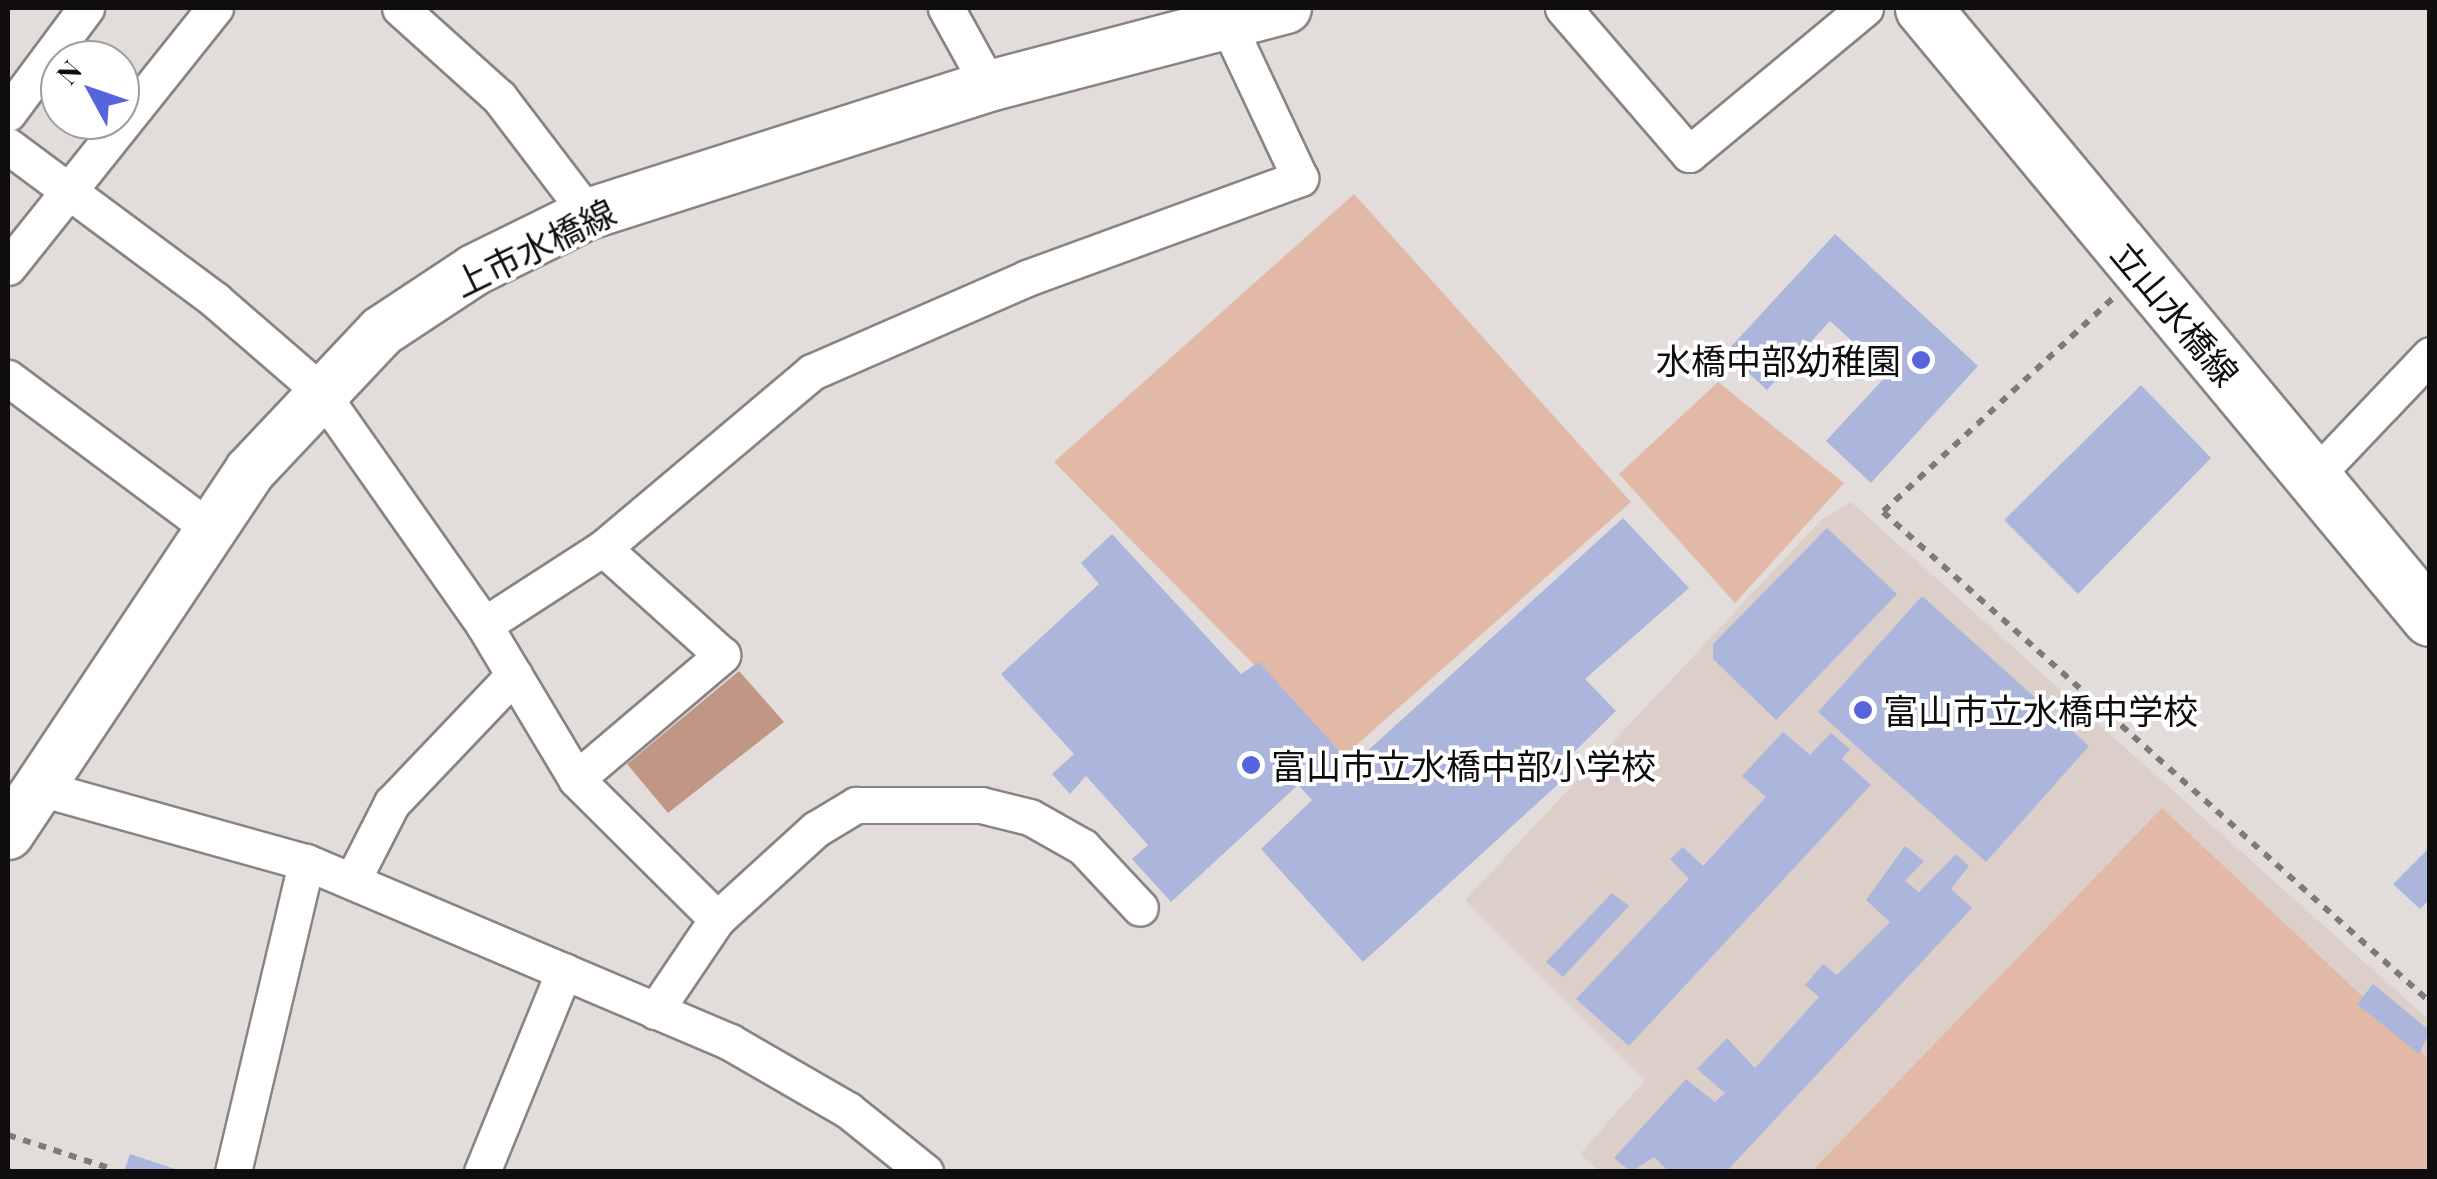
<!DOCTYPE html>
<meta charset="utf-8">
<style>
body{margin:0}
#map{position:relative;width:2437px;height:1179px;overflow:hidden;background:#e2dddb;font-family:"Playfair Display","Noto Sans JP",serif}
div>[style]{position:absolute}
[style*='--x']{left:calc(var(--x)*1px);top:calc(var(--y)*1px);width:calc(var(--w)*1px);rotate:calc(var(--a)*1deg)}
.built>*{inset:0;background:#dccfca}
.green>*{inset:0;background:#e2b9a7}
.water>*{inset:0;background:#c09684}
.building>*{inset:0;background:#acb6dd}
.path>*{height:6px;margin-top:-3px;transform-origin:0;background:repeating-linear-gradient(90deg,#7e7a79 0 8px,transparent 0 16px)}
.roads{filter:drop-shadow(2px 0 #898482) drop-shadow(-2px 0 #898482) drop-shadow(0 2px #898482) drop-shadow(0 -2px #898482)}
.minor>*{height:35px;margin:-17.5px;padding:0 17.5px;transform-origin:17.5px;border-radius:17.5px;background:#fff}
.secondary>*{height:50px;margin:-25px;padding:0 25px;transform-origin:25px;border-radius:25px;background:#fff}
.primary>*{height:55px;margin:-27.5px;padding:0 27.5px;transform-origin:27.5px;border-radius:27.5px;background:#fff}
.dots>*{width:28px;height:28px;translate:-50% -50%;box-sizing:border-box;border:5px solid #fff;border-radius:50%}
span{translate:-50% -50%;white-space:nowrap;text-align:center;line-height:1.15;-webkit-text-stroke:8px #fff;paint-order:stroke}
.street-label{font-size:35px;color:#0f0d0d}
.poi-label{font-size:35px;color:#0f0d0d}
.right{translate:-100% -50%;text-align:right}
.left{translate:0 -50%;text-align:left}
.frame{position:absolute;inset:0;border:10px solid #0f0d0d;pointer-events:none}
.north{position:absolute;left:40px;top:40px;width:100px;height:100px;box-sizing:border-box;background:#fff;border:2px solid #9f9e9e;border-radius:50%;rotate:310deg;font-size:28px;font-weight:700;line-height:40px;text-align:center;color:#0f0d0d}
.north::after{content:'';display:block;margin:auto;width:35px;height:45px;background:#5765dc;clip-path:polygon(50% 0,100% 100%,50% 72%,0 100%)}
</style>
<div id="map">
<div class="built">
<i style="clip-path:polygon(1851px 502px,2429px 1020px,2429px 1171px,1599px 1171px,1580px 1154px,1645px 1080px,1465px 900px,1821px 520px)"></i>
</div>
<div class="green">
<i style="clip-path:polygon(1354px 194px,1631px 502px,1344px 756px,1054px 462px)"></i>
<i style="clip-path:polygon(1718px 382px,1844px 483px,1735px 603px,1619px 474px)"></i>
<i style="clip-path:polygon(2162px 808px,2429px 1059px,2429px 1171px,1811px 1172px)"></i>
</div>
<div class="water">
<i style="clip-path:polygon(739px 671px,784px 722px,668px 813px,627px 764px)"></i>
</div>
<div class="building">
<i style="clip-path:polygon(1835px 234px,1978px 366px,1871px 483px,1826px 441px,1888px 374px,1830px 321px,1767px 390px,1726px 352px)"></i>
<i style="clip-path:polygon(2141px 385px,2211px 458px,2078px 594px,2004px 520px)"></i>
<i style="clip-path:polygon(1623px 518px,1689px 588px,1585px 679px,1616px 711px,1568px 758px,1576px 768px,1363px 962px,1261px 849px,1312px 800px,1298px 785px,1171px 902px,1132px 859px,1148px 845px,1086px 776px,1070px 794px,1052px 774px,1074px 754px,1001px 674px,1099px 584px,1081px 563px,1112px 534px,1241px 674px,1259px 662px,1352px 765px)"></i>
<i style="clip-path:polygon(1827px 528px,1897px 594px,1776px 720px,1713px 659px,1713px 644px)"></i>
<i style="clip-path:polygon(1922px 596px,2089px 746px,1986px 862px,1818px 712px)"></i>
<i style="clip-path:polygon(1783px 732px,1810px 755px,1831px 733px,1850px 749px,1842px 759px,1871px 785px,1629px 1046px,1576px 999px,1689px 879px,1670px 859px,1683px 847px,1703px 866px,1766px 797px,1742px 776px)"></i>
<i style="clip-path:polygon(1905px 846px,1924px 861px,1905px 881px,1919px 892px,1956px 854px,1969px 866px,1951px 889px,1972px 908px,1726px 1172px,1669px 1172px,1654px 1157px,1631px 1172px,1614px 1158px,1686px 1079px,1715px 1102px,1725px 1093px,1697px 1069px,1727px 1038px,1755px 1068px,1819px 997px,1805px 985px,1823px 964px,1837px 975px,1890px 922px,1866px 900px)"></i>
<i style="clip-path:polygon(2430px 847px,2430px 899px,2420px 909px,2393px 884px)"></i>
<i style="clip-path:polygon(1612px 893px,1629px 906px,1563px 977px,1546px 962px)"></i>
<i style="clip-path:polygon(2373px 984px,2430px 1031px,2419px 1054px,2357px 1004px)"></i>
<i style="clip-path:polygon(130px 1154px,181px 1171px,181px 1172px,124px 1172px)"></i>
</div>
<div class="path">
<i style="--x:2112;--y:299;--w:313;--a:137.1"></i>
<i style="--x:1883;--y:512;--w:734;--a:41.85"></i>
<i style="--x:8;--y:1135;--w:109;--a:18.1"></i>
</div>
<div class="roads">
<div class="minor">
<i style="--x:400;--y:8;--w:133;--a:42"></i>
<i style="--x:499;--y:97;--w:147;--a:52.7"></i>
<i style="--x:946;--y:8;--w:89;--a:61.1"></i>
<i style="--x:1563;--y:8;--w:193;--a:49.2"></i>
<i style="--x:1689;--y:154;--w:229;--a:-39.7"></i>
<i style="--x:8;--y:113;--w:131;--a:-53.4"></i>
<i style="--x:8;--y:146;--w:258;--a:36.6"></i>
<i style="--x:215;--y:300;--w:138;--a:40.9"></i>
<i style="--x:319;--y:390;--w:287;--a:54.9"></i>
<i style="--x:484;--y:625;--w:179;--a:59.1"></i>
<i style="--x:576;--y:779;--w:199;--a:44.8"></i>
<i style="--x:717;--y:919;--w:111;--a:124"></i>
<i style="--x:8;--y:267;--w:332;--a:-51.4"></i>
<i style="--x:8;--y:378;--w:251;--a:36.7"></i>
<i style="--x:2313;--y:478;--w:170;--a:-46.4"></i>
<i style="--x:484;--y:625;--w:142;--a:-32.9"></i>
<i style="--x:576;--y:779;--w:192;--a:-40.3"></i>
<i style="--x:722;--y:655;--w:160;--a:-138"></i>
<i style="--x:603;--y:548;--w:273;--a:-40.1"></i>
<i style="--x:812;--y:372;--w:235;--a:-23.6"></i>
<i style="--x:1027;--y:278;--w:291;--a:-20.1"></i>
<i style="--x:1300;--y:178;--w:169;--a:-115.2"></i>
<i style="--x:33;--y:786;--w:283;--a:15.6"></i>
<i style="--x:306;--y:862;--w:461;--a:23"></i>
<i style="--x:730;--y:1042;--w:136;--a:30"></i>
<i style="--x:848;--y:1110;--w:99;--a:38.8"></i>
<i style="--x:352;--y:881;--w:88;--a:-62.9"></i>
<i style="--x:392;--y:803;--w:177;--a:-46.4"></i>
<i style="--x:717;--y:919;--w:134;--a:-42.3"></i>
<i style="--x:816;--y:829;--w:47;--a:-31"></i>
<i style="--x:856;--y:805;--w:125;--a:0"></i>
<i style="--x:981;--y:805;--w:50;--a:13.8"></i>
<i style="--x:1030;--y:817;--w:61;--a:29.5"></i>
<i style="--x:1083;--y:847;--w:83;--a:46.9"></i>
<i style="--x:233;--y:1172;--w:318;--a:-76.7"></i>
<i style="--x:482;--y:1172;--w:217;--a:-67.8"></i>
</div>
<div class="secondary">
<i style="--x:8;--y:834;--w:436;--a:-56.3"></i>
<i style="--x:250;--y:471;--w:192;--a:-46.7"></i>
<i style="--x:382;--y:331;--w:110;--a:-33.5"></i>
<i style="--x:474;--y:270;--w:127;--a:-26.2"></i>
<i style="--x:588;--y:214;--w:421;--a:-17.7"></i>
<i style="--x:989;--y:86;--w:307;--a:-14.7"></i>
</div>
<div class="primary">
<i style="--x:1923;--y:8;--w:793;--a:50.27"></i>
</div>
</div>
<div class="dots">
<i style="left:1921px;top:360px;background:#5765dc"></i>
<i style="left:1863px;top:710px;background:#5765dc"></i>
<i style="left:1251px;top:765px;background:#5765dc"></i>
</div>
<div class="street-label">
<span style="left:534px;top:247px;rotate:-26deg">上市水橋線</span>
<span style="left:2176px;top:313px;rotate:50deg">立山水橋線</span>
</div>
<div class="poi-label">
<span class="right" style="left:1901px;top:360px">水橋中部幼稚園</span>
<span class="left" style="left:1883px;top:710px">富山市立水橋中学校</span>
<span class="left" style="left:1271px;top:765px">富山市立水橋中部小学校</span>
</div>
<div class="frame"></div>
<div class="north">N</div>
</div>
